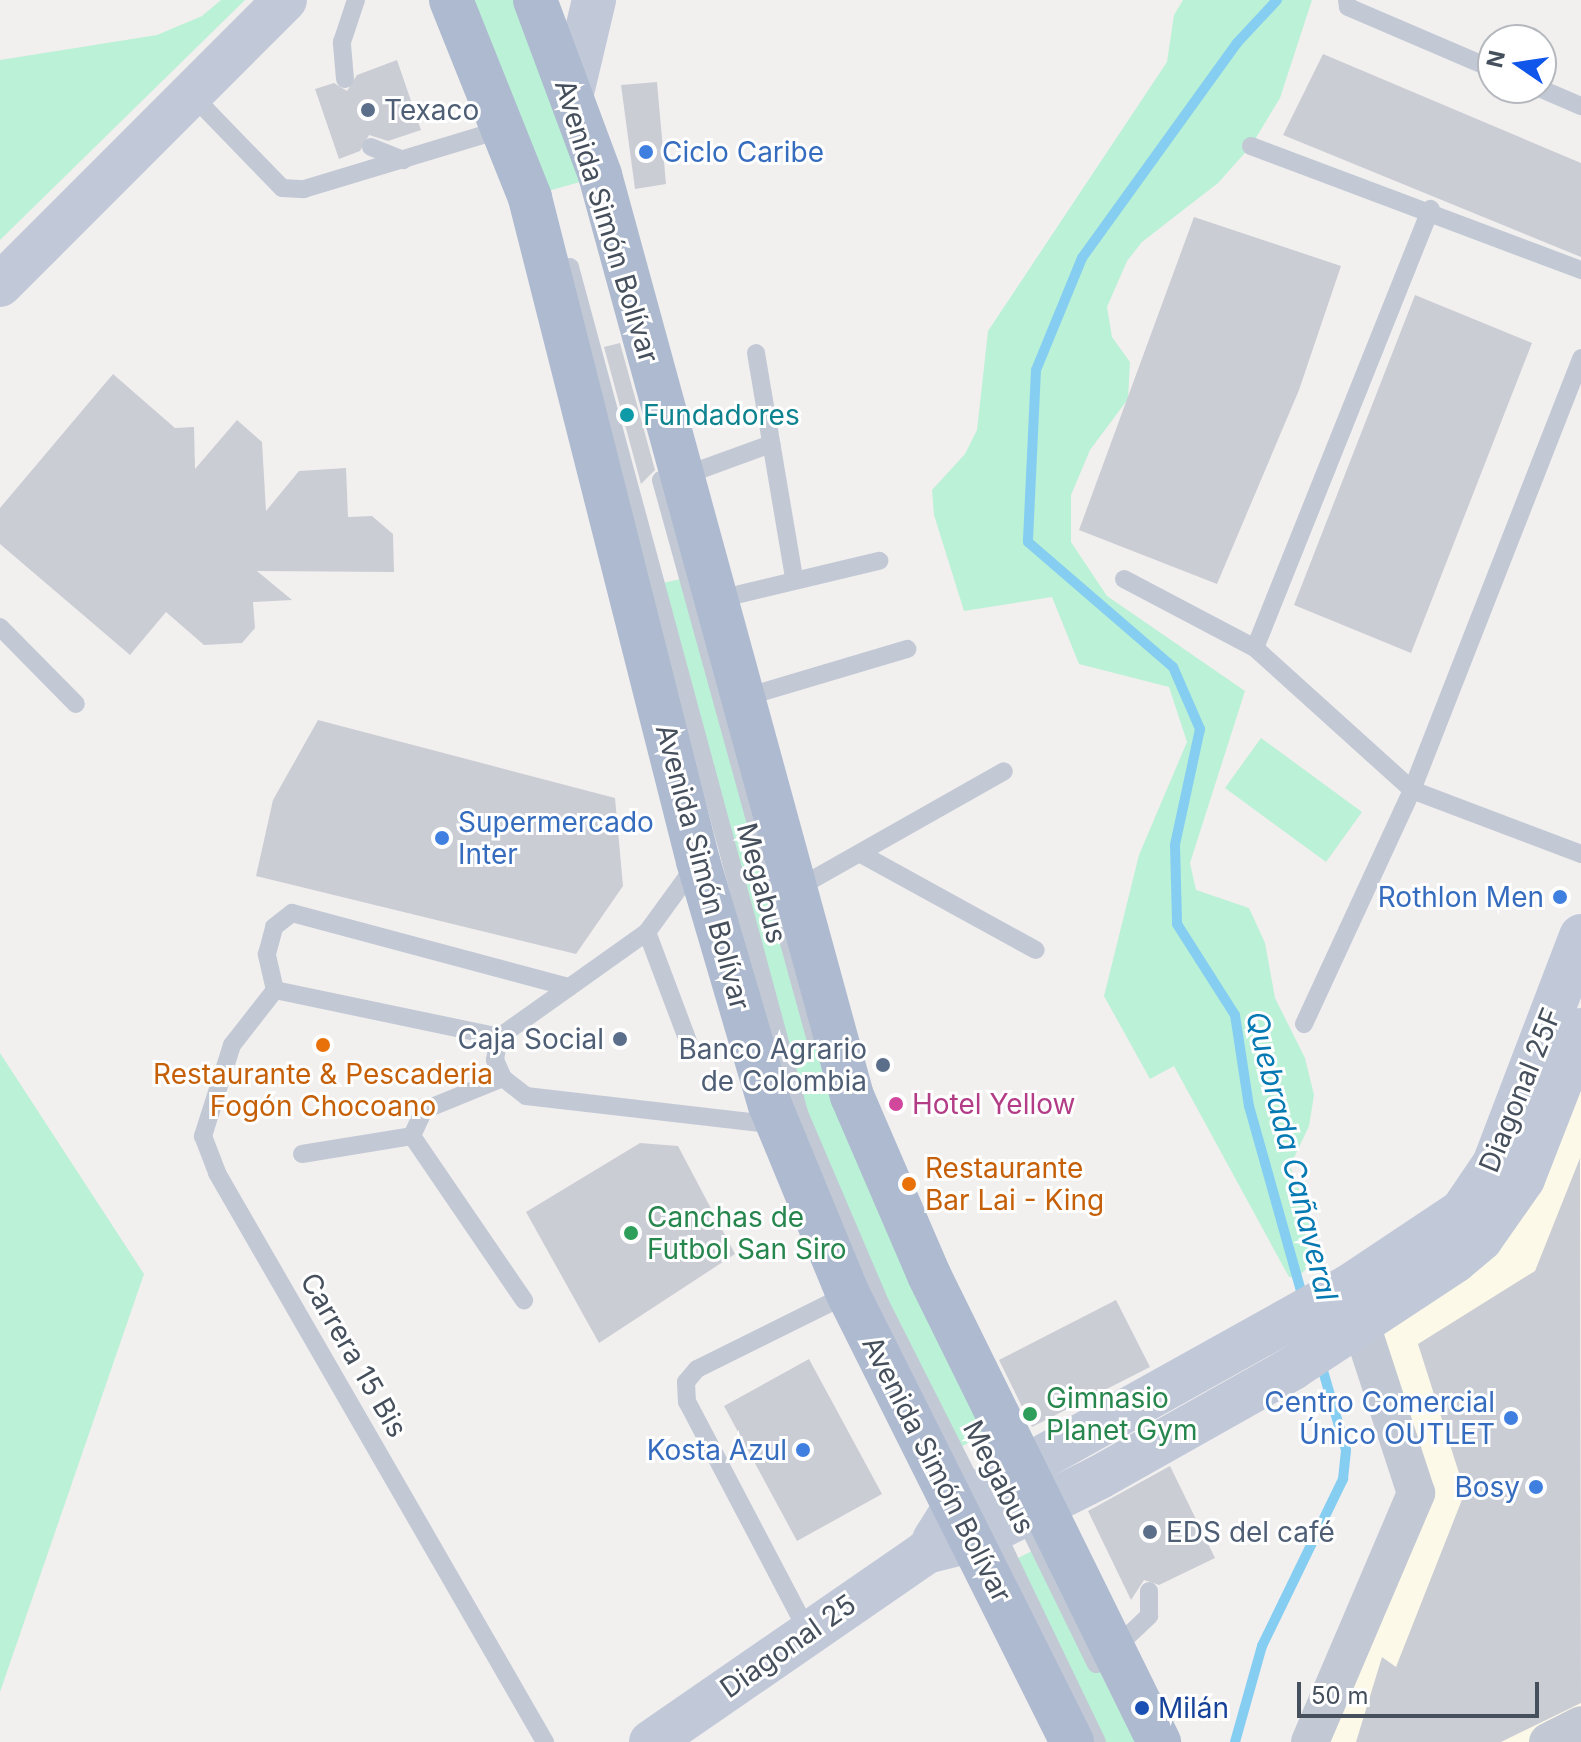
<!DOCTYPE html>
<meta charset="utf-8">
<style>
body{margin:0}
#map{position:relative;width:1581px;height:1742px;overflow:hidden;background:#f2efef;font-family:Inter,sans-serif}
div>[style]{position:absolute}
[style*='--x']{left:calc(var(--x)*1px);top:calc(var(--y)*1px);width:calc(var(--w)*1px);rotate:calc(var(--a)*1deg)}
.commercial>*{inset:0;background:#fdf9e8}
.green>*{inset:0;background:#bbf1d6}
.stream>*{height:10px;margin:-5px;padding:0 5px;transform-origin:5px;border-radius:5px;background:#86cef1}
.building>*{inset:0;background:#cbcdd5}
.lane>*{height:18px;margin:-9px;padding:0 9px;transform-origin:9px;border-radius:9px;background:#c2c9d5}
.street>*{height:38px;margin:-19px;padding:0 19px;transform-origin:19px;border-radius:19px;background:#c2c9d5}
.secondary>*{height:44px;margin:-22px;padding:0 22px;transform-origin:22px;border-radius:22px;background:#c1c9d9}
.primary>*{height:44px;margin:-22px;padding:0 22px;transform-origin:22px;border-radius:22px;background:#adbacf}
.dots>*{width:22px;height:22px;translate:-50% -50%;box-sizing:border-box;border:4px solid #fff;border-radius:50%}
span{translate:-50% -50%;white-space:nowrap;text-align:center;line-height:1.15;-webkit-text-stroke:6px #fff;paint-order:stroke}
.service-label{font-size:28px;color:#4e5e75}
.left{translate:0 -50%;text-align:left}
.right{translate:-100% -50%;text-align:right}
.shop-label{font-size:28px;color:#366cbe}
.street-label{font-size:28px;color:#46505d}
.culture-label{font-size:28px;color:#0d838f}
.food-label{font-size:28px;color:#c56008}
.hotel-label{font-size:28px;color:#b23c85}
.leisure-label{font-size:28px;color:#27864d}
.transit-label{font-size:28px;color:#164399}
.water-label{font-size:30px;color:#0579b2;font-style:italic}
.north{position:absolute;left:1477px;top:24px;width:80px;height:80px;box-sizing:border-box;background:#fff;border:2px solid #b5b9be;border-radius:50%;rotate:283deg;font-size:22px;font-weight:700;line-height:32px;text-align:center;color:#46505d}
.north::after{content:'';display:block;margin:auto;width:28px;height:36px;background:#1056eb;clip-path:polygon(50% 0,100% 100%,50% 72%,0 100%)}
.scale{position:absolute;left:1297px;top:1682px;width:242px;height:36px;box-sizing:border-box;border:4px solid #46505d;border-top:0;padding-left:10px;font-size:24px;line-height:28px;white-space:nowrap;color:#46505d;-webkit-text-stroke:6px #fff;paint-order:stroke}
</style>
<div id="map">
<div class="commercial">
<i style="clip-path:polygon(1581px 1030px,1581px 1742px,1315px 1742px,1416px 1493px,1362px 1325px)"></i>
</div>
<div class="green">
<i style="clip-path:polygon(221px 0,245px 0,0 240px,0 60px,157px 35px,202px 16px)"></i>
<i style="clip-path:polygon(474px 0,513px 0,580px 182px,548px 191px)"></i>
<i style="clip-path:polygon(1183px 0,1312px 0,1280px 98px,1251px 146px,1218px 183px,1142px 242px,1127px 261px,1107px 307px,1112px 337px,1130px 362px,1128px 399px,1090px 450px,1071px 495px,1071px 542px,1107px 596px,1245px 691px,1190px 863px,1196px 890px,1249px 908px,1265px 943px,1275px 998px,1305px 1058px,1314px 1095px,1309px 1126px,1290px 1166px,1315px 1231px,1318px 1257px,1298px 1277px,1289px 1277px,1174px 1066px,1150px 1079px,1104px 996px,1139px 855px,1187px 742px,1169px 687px,1079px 664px,1052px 597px,964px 611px,934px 515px,932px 490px,965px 454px,977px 430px,988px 331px,1167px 62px,1174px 15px)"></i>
<i style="clip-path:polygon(686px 578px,985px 1435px,954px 1450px,828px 1189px,653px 585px)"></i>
<i style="clip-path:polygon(1261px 738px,1362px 812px,1326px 862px,1225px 788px)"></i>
<i style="clip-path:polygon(0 1053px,144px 1274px,0 1692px)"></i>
<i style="clip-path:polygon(1038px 1548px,1135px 1742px,1097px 1742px,1010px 1562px)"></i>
</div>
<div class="stream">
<i style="--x:1277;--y:0;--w:59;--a:132.9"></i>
<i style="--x:1237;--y:43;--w:265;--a:125.8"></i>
<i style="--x:1082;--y:258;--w:121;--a:112.3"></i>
<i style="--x:1036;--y:370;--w:172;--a:92.7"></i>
<i style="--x:1028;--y:542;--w:191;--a:40.8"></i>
<i style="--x:1173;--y:667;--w:68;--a:66.5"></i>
<i style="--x:1200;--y:729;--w:119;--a:102.2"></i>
<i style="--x:1175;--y:845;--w:79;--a:88.5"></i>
<i style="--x:1177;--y:924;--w:108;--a:57.5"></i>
<i style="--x:1235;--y:1015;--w:92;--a:81.3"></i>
<i style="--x:1249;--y:1106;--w:199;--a:74.3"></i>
<i style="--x:1235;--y:1742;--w:100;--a:-74.3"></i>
<i style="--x:1262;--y:1646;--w:186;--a:-64.1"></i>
<i style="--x:1343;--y:1479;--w:29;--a:-84"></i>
<i style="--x:1346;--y:1450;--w:90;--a:-106.2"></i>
</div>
<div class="building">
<i style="clip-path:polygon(1323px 54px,1581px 163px,1581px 257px,1283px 135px)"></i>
<i style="clip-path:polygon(397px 60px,421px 130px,388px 141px,369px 135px,360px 151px,339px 159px,315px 89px,334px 83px,347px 91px,357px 75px)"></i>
<i style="clip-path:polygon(657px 82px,666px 184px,635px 189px,621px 85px)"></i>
<i style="clip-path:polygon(1194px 217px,1341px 266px,1299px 390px,1217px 584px,1079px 530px)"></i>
<i style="clip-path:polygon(1415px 295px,1532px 343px,1411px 653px,1294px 605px)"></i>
<i style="clip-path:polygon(620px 343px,655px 470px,641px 484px,604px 347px)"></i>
<i style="clip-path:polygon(113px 374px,175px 428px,194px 427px,195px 469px,237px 420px,262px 442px,266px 511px,299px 471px,346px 468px,348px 517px,372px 516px,393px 534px,394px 572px,257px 571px,292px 600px,253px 602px,255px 628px,242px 643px,204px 645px,166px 612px,130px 655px,0 544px,0 508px)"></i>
<i style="clip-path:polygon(318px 720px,615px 798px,623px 886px,576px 954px,256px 876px,273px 800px)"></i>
<i style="clip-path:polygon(640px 1143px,678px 1146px,735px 1254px,599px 1343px,526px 1212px)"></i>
<i style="clip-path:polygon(1580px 1158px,1581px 1703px,1501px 1742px,1356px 1742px,1382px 1657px,1396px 1667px,1465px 1492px,1418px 1344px,1535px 1271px)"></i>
<i style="clip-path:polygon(1116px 1300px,1150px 1367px,1032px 1427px,999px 1360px)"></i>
<i style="clip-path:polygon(809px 1359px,882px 1494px,797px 1541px,724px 1406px)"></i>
<i style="clip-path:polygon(1170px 1466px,1215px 1558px,1159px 1585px,1144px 1580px,1131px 1600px,1088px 1511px)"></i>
</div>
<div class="lane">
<i style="--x:1347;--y:0;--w:7;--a:82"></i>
<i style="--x:1348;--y:7;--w:158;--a:23.2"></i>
<i style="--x:345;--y:79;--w:37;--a:-95"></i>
<i style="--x:342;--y:42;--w:44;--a:-71.6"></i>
<i style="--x:1539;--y:88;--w:46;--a:23.2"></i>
<i style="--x:191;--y:94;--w:131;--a:45.9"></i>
<i style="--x:282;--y:188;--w:22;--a:3"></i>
<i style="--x:304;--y:189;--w:208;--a:-16.8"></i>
<i style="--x:1251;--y:146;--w:353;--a:20.6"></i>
<i style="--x:371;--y:147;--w:35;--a:22"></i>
<i style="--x:570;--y:267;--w:876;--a:74.85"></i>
<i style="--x:799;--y:1113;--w:207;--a:66.9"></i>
<i style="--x:880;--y:1303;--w:215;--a:63.2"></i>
<i style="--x:756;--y:353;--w:227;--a:80.4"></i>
<i style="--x:683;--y:476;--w:94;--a:-20"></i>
<i style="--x:661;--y:480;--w:578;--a:74.54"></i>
<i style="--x:1124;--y:579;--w:148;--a:27.8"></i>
<i style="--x:1255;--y:648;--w:212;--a:42.1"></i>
<i style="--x:1412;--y:790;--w:181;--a:20.7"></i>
<i style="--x:715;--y:600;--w:169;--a:-13.4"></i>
<i style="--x:0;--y:627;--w:108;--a:45.4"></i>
<i style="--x:1255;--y:648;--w:473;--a:-68.2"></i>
<i style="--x:756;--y:694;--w:158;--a:-16.6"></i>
<i style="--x:863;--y:855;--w:197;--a:28.8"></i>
<i style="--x:695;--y:866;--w:82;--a:126"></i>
<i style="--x:647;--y:932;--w:181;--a:144.6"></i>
<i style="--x:499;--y:1037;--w:23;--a:100"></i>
<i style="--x:495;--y:1060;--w:20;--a:66"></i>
<i style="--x:503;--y:1078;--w:29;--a:38"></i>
<i style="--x:526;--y:1096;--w:251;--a:6.6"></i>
<i style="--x:794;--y:890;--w:241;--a:-29.5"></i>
<i style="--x:647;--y:932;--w:116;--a:69.4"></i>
<i style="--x:275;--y:990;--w:70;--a:128"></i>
<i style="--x:232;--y:1045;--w:96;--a:107.7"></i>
<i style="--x:203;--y:1136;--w:40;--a:69"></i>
<i style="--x:217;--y:1173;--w:657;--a:60.04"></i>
<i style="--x:275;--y:990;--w:37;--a:-103"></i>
<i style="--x:267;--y:954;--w:28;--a:-75"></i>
<i style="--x:274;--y:927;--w:23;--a:-38"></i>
<i style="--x:292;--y:913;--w:287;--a:15"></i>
<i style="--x:275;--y:990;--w:229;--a:11.8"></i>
<i style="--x:1304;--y:1024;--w:258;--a:-65.2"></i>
<i style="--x:1412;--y:790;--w:464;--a:-68.6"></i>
<i style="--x:503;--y:1078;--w:85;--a:157.9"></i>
<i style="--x:424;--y:1110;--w:29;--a:115"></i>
<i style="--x:412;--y:1136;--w:199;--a:55.7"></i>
<i style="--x:302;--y:1154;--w:111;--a:-9.3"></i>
<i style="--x:1023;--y:1515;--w:166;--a:63.9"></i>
<i style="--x:994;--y:1528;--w:237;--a:64.3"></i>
<i style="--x:808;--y:1632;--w:260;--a:-117.7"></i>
<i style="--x:687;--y:1402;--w:20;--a:-93"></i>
<i style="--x:686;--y:1382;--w:17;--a:-50"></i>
<i style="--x:697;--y:1369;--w:169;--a:-26.4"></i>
<i style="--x:1113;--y:1650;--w:50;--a:-43.4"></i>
<i style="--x:1149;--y:1616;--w:25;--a:-90"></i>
</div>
<div class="street">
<i style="--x:1310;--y:1742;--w:271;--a:-66.9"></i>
<i style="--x:1416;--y:1493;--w:206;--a:-108.1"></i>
<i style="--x:1548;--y:1742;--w:37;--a:-27"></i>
</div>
<div class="secondary">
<i style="--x:572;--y:93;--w:96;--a:-76.7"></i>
<i style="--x:0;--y:285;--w:403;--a:-45"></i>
<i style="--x:934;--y:1540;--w:41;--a:-57.8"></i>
<i style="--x:956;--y:1505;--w:449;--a:-29.1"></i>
<i style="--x:1348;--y:1287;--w:137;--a:-33.7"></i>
<i style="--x:1462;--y:1211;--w:57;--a:-55.8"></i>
<i style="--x:1494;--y:1164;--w:244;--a:-69.1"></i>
<i style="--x:651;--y:1742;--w:334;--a:-34.6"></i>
<i style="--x:926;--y:1552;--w:49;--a:-14"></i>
<i style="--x:974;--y:1540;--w:139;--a:-26.6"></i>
<i style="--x:1098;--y:1478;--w:224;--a:-29.4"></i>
<i style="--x:1293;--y:1368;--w:194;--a:-33.4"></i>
<i style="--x:1455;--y:1261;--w:34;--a:-40"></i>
<i style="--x:1481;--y:1239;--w:73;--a:-55"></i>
<i style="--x:1523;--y:1179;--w:160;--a:-68.7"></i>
</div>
<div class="primary">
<i style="--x:451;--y:0;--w:213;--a:68.2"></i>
<i style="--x:530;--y:198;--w:684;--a:75.78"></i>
<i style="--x:698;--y:861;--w:254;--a:73.6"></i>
<i style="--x:770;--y:1105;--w:204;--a:67.6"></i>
<i style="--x:848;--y:1294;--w:501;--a:63.43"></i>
<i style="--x:535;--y:0;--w:187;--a:69.6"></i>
<i style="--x:600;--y:175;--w:955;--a:74.7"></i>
<i style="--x:852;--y:1096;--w:195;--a:66.7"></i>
<i style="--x:929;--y:1275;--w:521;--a:63.78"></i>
</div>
<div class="dots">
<i style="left:368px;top:110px;background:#5c6f8a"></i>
<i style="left:646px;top:152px;background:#3f7fe0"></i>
<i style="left:627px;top:415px;background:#0f9aa8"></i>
<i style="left:442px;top:838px;background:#3f7fe0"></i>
<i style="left:1560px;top:897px;background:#3f7fe0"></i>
<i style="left:620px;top:1039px;background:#5c6f8a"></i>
<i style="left:323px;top:1045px;background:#e8710a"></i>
<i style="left:883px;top:1065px;background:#5c6f8a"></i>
<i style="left:896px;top:1104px;background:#d1479c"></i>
<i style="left:909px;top:1184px;background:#e8710a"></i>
<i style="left:631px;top:1233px;background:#2e9e5b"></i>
<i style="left:1030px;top:1414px;background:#2e9e5b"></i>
<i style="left:1511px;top:1418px;background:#3f7fe0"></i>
<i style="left:803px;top:1450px;background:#3f7fe0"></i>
<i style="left:1536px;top:1487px;background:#3f7fe0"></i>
<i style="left:1150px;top:1532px;background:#5c6f8a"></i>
<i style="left:1142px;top:1708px;background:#1a4fb4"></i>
</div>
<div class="service-label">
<span class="left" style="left:384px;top:110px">Texaco</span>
<span class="right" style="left:604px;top:1039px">Caja Social</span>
<span class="right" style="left:867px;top:1065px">Banco Agrario<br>de Colombia</span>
<span class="left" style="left:1166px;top:1532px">EDS del café</span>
</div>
<div class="shop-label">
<span class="left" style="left:662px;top:152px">Ciclo Caribe</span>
<span class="left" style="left:458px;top:838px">Supermercado<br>Inter</span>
<span class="right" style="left:1544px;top:897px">Rothlon Men</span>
<span class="right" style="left:1495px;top:1418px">Centro Comercial<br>Único OUTLET</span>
<span class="right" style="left:787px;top:1450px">Kosta Azul</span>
<span class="right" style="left:1520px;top:1487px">Bosy</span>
</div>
<div class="street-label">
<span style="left:607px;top:221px;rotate:73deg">Avenida Simón Bolívar</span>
<span style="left:703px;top:867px;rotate:75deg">Avenida Simón Bolívar</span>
<span style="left:762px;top:883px;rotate:75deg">Megabus</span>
<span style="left:1520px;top:1090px;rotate:-68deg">Diagonal 25F</span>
<span style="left:354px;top:1355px;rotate:60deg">Carrera 15 Bis</span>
<span style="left:937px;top:1469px;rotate:63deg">Avenida Simón Bolívar</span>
<span style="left:999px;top:1477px;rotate:63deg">Megabus</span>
<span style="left:788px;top:1646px;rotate:-35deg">Diagonal 25</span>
</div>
<div class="culture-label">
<span class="left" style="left:643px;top:415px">Fundadores</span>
</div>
<div class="food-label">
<span style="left:323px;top:1090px">Restaurante &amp; Pescaderia<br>Fogón Chocoano</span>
<span class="left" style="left:925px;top:1184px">Restaurante<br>Bar Lai - King</span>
</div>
<div class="hotel-label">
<span class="left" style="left:912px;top:1104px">Hotel Yellow</span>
</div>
<div class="leisure-label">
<span class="left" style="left:647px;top:1233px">Canchas de<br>Futbol San Siro</span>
<span class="left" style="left:1046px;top:1414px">Gimnasio<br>Planet Gym</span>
</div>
<div class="transit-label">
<span class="left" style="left:1158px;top:1708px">Milán</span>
</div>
<div class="water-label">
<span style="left:1292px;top:1156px;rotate:76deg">Quebrada Cañaveral</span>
</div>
<div class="north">N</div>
<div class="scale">50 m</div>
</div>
